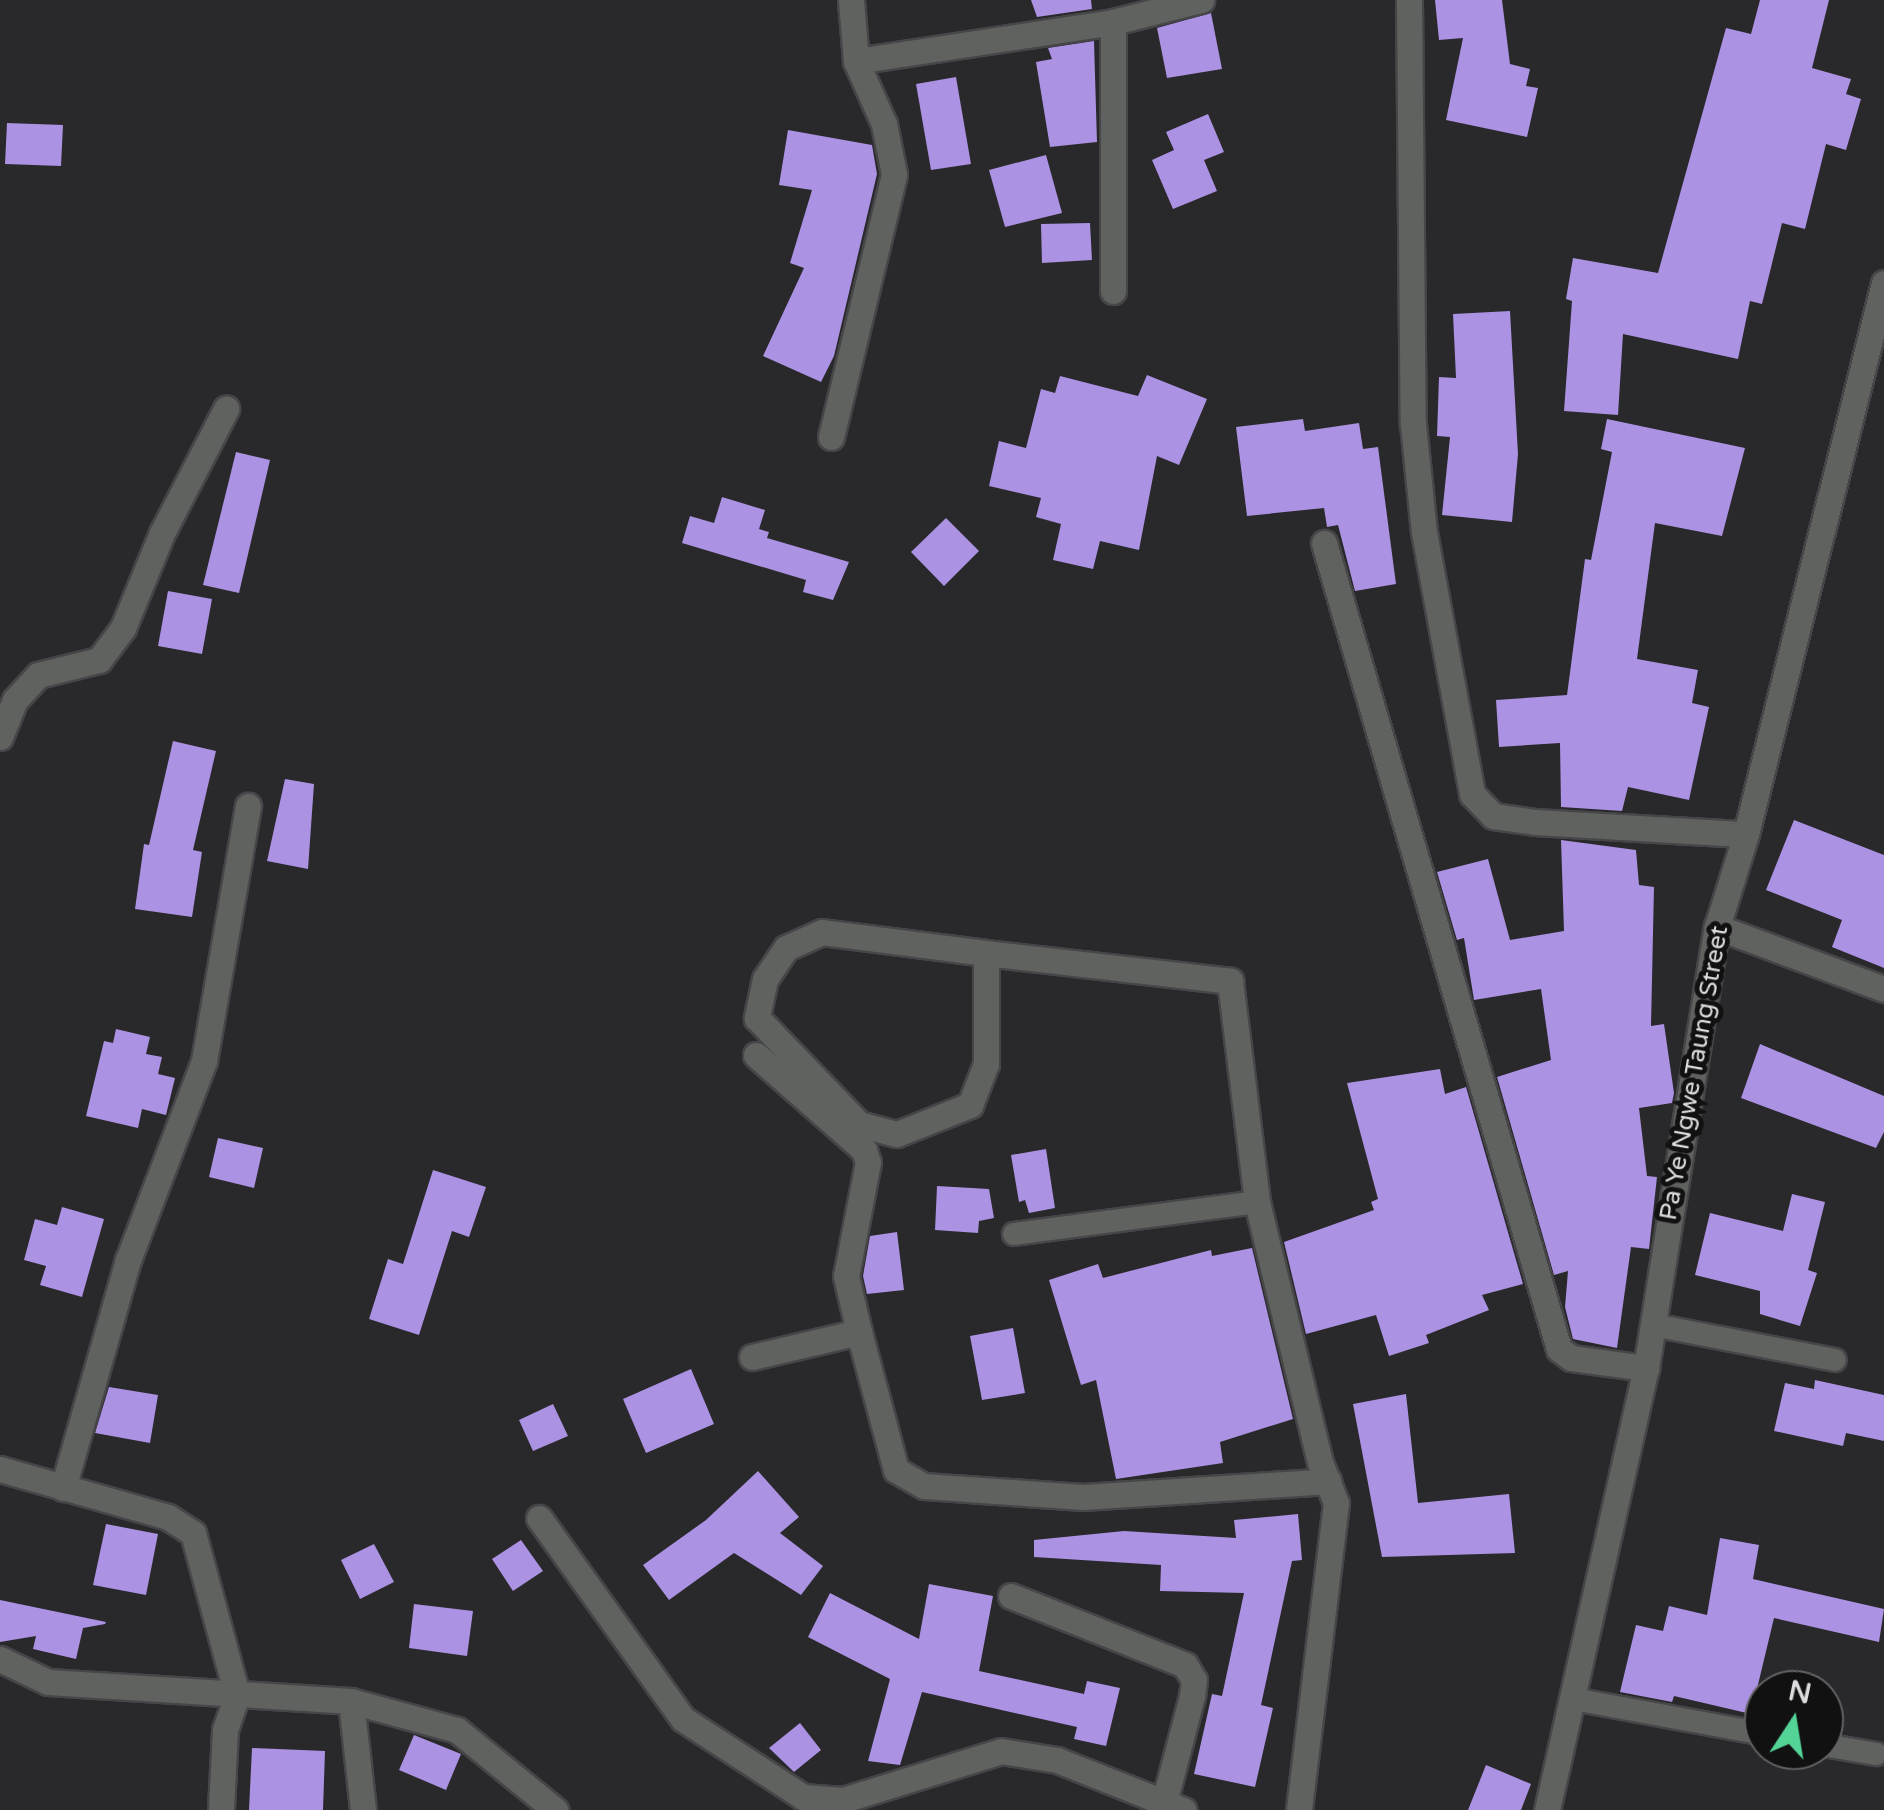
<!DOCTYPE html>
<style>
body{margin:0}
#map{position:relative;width:1884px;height:1810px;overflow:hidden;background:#29282b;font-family:"Varela Round",sans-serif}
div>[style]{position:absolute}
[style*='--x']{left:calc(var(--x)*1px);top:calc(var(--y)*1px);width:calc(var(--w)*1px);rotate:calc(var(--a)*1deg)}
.building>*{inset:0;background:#ab92e2}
.roads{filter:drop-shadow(2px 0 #464548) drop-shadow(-2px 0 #464548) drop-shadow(0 2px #464548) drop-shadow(0 -2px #464548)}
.service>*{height:22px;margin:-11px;padding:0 11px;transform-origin:11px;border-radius:11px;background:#606260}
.minor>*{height:25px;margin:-12.5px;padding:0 12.5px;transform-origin:12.5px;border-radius:12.5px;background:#606260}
span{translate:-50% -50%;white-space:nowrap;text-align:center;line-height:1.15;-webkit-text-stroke:10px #111112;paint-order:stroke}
.street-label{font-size:25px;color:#dcdcde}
.north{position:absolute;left:1744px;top:1670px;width:100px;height:100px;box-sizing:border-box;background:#111112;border:2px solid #626264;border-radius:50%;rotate:12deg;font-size:28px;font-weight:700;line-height:40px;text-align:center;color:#dcdcde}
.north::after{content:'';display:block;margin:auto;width:35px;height:45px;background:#53d396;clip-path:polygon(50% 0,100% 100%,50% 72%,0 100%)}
</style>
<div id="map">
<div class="building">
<i style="clip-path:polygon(1031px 0,1091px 0,1092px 9px,1037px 17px)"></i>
<i style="clip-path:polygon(1435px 0,1502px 0,1510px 64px,1530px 69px,1526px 86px,1538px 88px,1527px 137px,1446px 120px,1463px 38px,1439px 40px)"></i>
<i style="clip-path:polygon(1760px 0,1829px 0,1812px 68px,1851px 79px,1846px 94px,1861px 99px,1846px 150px,1826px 144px,1805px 229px,1782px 223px,1762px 304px,1750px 301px,1738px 359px,1623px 334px,1618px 415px,1564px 411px,1572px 301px,1566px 299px,1573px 258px,1658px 273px,1726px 28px,1751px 34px)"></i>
<i style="clip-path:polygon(1211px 13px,1222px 69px,1167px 78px,1157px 28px)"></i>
<i style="clip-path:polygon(1094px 41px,1097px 142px,1050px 147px,1036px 62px,1052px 59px,1048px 48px)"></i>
<i style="clip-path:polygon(956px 77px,971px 164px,931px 170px,916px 84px)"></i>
<i style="clip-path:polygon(1208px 114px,1224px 152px,1204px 160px,1217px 191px,1173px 209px,1152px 160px,1174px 150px,1166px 132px)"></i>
<i style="clip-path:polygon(7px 123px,63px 125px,61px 166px,5px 164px)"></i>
<i style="clip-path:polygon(788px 130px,872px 145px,877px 174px,834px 356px,821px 382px,763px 356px,804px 268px,790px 263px,812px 190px,779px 185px)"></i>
<i style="clip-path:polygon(1046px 155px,1062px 213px,1005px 227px,989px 170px)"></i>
<i style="clip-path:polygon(1090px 223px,1092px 260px,1042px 263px,1041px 224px)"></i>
<i style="clip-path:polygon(1510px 311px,1518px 454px,1512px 522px,1442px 515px,1450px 437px,1437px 436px,1439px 377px,1456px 378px,1453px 314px)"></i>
<i style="clip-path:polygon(1147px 375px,1207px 399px,1179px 465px,1157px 456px,1139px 550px,1100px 541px,1093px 569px,1053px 560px,1061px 524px,1036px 517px,1041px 498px,989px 486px,999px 441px,1026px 448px,1041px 389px,1055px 393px,1060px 376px,1138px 396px)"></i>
<i style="clip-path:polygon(1303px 419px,1305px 431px,1359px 423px,1363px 449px,1378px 447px,1396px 584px,1355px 591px,1338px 525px,1327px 527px,1324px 508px,1247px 516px,1236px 427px)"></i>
<i style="clip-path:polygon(1607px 419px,1745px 448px,1722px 536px,1655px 523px,1637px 659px,1698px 670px,1692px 703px,1709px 707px,1689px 800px,1628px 787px,1622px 811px,1561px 807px,1560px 743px,1499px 747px,1496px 700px,1567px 695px,1585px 559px,1591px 560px,1612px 452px,1601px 449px)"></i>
<i style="clip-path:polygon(236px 452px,270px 460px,239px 593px,203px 585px)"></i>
<i style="clip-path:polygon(722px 497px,765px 510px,759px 529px,769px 532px,767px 538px,849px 562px,833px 600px,803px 592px,806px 580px,682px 543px,690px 516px,714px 523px)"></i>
<i style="clip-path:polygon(946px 518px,979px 551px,944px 586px,911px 552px)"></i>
<i style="clip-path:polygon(168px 591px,212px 599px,202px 654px,158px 646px)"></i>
<i style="clip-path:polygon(173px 741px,216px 751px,193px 850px,202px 852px,192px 917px,135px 909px,144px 844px,149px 845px)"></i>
<i style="clip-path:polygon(285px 779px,314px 784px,308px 869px,267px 861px)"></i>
<i style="clip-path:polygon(1794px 820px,1884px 855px,1884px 968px,1832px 947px,1842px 920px,1766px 890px)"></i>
<i style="clip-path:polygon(1561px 840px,1636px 850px,1639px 885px,1654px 887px,1651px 1026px,1664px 1024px,1674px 1093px,1672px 1103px,1639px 1108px,1647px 1176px,1657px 1177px,1649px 1249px,1631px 1247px,1617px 1348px,1573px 1339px,1565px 1307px,1568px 1271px,1554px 1275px,1497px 1077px,1551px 1060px,1541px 989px,1474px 1000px,1464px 938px,1457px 940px,1437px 872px,1488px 859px,1510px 940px,1564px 931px)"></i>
<i style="clip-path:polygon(116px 1029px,150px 1037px,146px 1054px,162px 1057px,158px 1074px,175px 1078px,166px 1115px,142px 1109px,138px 1128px,86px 1116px,104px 1041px,113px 1043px)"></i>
<i style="clip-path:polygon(1760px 1044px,1884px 1096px,1884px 1132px,1876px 1148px,1741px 1098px)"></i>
<i style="clip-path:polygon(1440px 1069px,1445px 1094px,1466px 1087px,1523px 1284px,1482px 1295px,1489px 1310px,1426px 1335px,1429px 1343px,1389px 1356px,1376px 1315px,1306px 1334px,1284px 1242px,1374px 1210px,1371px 1202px,1378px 1199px,1347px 1083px)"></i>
<i style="clip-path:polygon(218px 1138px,263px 1148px,254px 1188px,209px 1177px)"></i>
<i style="clip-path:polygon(1046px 1149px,1055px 1208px,1029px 1213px,1025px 1200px,1019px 1202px,1011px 1155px)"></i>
<i style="clip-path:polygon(433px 1170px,486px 1187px,469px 1237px,452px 1231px,419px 1335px,369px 1319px,388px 1259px,403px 1264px)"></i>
<i style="clip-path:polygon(937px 1186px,989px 1189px,994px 1218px,979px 1221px,978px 1233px,935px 1230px)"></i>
<i style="clip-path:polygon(1792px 1194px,1825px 1202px,1808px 1270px,1817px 1273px,1800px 1326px,1760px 1314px,1760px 1291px,1695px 1275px,1710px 1213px,1783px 1231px)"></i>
<i style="clip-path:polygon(62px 1207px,104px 1219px,82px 1297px,40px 1285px,46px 1266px,24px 1260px,35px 1219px,57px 1225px)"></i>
<i style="clip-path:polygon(897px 1232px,904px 1290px,867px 1294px,863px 1276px,870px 1236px)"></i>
<i style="clip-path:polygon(1252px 1248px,1293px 1419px,1220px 1442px,1223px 1463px,1116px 1479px,1096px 1380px,1081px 1385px,1049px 1280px,1098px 1264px,1103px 1278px,1211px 1250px,1212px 1256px)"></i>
<i style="clip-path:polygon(1013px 1328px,1025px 1393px,982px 1400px,970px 1336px)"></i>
<i style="clip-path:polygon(691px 1369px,714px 1424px,646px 1453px,623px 1399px)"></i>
<i style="clip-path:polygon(1815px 1380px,1884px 1395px,1884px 1441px,1846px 1433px,1843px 1446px,1774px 1431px,1785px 1383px,1814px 1389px)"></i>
<i style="clip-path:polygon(109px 1387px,158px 1395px,150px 1443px,95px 1433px)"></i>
<i style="clip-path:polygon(1406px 1394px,1418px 1503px,1509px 1494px,1515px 1553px,1382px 1557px,1353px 1404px)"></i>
<i style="clip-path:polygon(553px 1404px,568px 1436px,533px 1451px,519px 1420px)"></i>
<i style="clip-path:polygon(758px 1471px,799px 1517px,780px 1533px,823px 1566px,801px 1595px,734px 1553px,669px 1600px,643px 1565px,706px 1520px)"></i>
<i style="clip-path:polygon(1298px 1514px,1302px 1560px,1292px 1561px,1261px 1705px,1273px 1708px,1255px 1787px,1194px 1774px,1212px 1694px,1222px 1696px,1244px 1593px,1160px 1591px,1161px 1565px,1034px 1557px,1034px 1540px,1124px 1531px,1236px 1538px,1234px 1520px)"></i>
<i style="clip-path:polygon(106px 1524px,158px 1534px,146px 1595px,93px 1585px)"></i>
<i style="clip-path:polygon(1720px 1538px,1759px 1545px,1753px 1579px,1884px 1609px,1879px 1642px,1774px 1618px,1751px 1714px,1674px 1696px,1672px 1702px,1620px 1692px,1636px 1625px,1663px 1631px,1669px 1606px,1707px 1615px)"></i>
<i style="clip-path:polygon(521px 1540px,543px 1571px,513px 1591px,492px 1559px)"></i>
<i style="clip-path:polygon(374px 1544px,394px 1582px,360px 1599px,341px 1560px)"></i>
<i style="clip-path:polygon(929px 1584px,993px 1596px,979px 1671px,1084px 1694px,1087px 1681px,1120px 1688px,1106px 1746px,1074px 1739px,1077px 1727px,922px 1692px,900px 1765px,868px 1761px,890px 1679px,808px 1637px,830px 1593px,919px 1639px)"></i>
<i style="clip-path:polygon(0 1600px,106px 1622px,105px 1624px,83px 1628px,76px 1659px,33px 1649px,36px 1636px,0 1642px)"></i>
<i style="clip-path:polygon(414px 1604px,473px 1611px,467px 1656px,409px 1648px)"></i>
<i style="clip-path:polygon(800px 1723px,821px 1750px,794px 1772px,769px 1748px)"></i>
<i style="clip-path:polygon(414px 1735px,461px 1754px,446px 1790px,399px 1770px)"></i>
<i style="clip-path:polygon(252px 1748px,325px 1751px,323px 1810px,249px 1810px)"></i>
<i style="clip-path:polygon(1486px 1765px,1531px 1784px,1521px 1810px,1468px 1810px)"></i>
</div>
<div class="roads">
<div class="service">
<i style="--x:1014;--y:1234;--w:245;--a:-7.5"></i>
<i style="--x:1653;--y:1325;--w:185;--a:10.9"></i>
<i style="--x:1573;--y:1699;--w:194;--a:10.4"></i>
<i style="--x:1824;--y:1745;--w:53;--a:9.8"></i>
</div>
<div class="minor">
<i style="--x:1409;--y:0;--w:424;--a:89.5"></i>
<i style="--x:1413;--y:424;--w:109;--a:84.2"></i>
<i style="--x:1424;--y:532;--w:266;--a:79.6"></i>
<i style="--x:1472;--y:794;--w:30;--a:46"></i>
<i style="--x:1493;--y:816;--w:42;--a:8.1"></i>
<i style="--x:1535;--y:822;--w:211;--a:3.3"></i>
<i style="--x:1113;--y:22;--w:269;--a:90"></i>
<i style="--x:856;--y:61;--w:260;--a:-8.6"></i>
<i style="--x:1113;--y:22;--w:91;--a:-14"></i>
<i style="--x:831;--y:437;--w:270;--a:-76.5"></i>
<i style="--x:894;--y:174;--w:51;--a:-101.3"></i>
<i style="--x:884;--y:124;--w:69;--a:-114"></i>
<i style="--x:856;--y:61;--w:61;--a:-94.7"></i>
<i style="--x:1324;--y:543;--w:840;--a:73.75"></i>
<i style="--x:1559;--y:1349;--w:15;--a:37"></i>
<i style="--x:1571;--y:1358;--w:76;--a:7.6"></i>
<i style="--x:0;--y:737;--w:40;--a:-68"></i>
<i style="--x:15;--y:700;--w:34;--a:-47"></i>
<i style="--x:38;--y:675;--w:63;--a:-13.8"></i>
<i style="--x:99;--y:660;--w:40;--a:-53"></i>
<i style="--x:123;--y:628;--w:103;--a:-67.7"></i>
<i style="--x:162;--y:533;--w:140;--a:-62.7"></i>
<i style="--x:1717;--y:927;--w:178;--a:20.4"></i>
<i style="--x:986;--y:953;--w:165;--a:-172.7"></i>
<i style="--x:822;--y:932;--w:39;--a:156"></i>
<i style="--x:786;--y:948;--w:37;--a:124"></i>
<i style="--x:765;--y:979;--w:40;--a:102"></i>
<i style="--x:757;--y:1018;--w:147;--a:46.1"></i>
<i style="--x:859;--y:1124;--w:39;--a:15"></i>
<i style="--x:897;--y:1134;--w:79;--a:-21.7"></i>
<i style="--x:970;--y:1105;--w:44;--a:-68.7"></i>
<i style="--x:986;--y:1064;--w:111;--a:-90"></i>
<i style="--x:986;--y:953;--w:246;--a:6.5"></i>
<i style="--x:1230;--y:981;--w:223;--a:83"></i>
<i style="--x:1257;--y:1202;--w:268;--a:76.4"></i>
<i style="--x:1320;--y:1462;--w:44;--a:68.7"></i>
<i style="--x:1336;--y:1503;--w:309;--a:96.9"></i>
<i style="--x:756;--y:1055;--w:144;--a:41.3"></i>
<i style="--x:864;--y:1150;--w:13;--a:72"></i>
<i style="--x:868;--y:1162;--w:116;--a:100.9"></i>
<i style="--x:846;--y:1276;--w:57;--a:76.9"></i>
<i style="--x:752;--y:1357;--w:110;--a:-13.2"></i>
<i style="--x:859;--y:1332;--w:143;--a:75"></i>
<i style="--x:896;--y:1470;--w:32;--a:30"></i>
<i style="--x:924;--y:1486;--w:159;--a:4"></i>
<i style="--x:1083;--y:1497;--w:246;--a:-3.7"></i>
<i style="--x:0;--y:1469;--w:175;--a:15.9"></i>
<i style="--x:168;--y:1517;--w:30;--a:33"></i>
<i style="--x:193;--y:1533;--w:168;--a:74.8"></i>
<i style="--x:237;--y:1695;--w:37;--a:109"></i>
<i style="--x:225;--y:1730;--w:80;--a:92.9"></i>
<i style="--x:63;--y:1488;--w:237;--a:-74.1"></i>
<i style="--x:128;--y:1260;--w:213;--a:-69.1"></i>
<i style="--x:204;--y:1061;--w:259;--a:-80.2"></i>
<i style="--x:539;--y:1518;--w:247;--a:54.4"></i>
<i style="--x:683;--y:1719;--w:143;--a:33"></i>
<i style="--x:803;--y:1797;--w:40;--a:4.3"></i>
<i style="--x:843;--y:1800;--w:165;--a:-17.2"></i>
<i style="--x:1001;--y:1751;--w:57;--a:9.1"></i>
<i style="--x:1057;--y:1760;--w:136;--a:21.6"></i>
<i style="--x:1011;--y:1596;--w:187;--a:21.6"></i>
<i style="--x:1185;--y:1665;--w:17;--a:59"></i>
<i style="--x:1194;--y:1680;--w:16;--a:97"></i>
<i style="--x:1192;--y:1696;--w:106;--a:104.7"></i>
<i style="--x:0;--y:1659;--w:53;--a:25.6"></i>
<i style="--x:48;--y:1682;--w:304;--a:3.6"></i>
<i style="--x:351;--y:1701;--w:110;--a:15.3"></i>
<i style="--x:457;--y:1730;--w:127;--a:39.2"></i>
<i style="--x:351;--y:1701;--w:110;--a:83.7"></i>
<i style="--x:1547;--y:1810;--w:453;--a:-77.4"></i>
<i style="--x:1646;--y:1368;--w:447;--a:-80.9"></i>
<i style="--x:1717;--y:927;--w:97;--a:-72.7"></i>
<i style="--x:1746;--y:834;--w:568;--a:-75.94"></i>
</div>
</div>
<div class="street-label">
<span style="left:1694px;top:1073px;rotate:-80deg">Pa Ye Ngwe Taung Street</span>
</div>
<div class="north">N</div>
</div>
